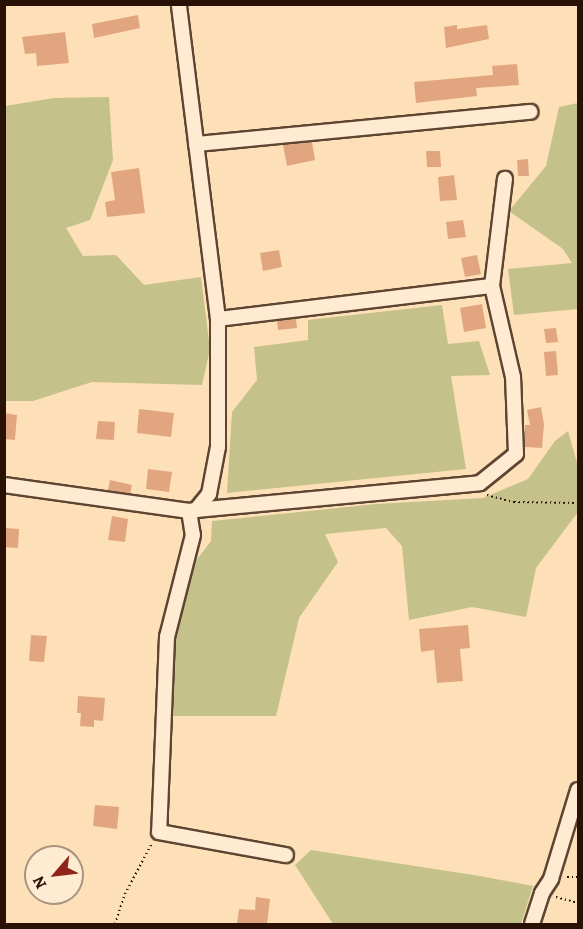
<!DOCTYPE html>
<style>
body{margin:0}
#map{position:relative;width:583px;height:929px;overflow:hidden;background:#fde0b8;font-family:Alegreya,serif}
div>[style]{position:absolute}
[style*='--x']{left:calc(var(--x)*1px);top:calc(var(--y)*1px);width:calc(var(--w)*1px);rotate:calc(var(--a)*1deg)}
.green>*{inset:0;background:#c5c18a}
.building>*{inset:0;background:#e1a680}
.path>*{height:2px;margin-top:-1px;transform-origin:0;background:repeating-linear-gradient(90deg,#291105 0 1.5px,transparent 0 4.5px)}
.roads{filter:drop-shadow(2px 0 #5e4532) drop-shadow(-2px 0 #5e4532) drop-shadow(0 2px #5e4532) drop-shadow(0 -2px #5e4532)}
.minor>*{height:14px;margin:-7px;padding:0 7px;transform-origin:7px;border-radius:7px;background:#feebd1}
span{translate:-50% -50%;white-space:nowrap;text-align:center;line-height:1.15;-webkit-text-stroke:4.5px #feebd1;paint-order:stroke}
.frame{position:absolute;inset:0;border:6px solid #291105;pointer-events:none}
.north{position:absolute;left:24px;top:845px;width:60px;height:60px;box-sizing:border-box;background:#feebd1;border:2px solid #a9947f;border-radius:50%;rotate:242deg;font-size:16px;font-weight:700;line-height:24px;text-align:center;color:#291105}
.north::after{content:'';display:block;margin:auto;width:21px;height:27px;background:#8f2418;clip-path:polygon(50% 0,100% 100%,50% 72%,0 100%)}
</style>
<div id="map">
<div class="green">
<i style="clip-path:polygon(109px 97px,113px 160px,90px 220px,66px 228px,83px 256px,116px 255px,144px 285px,201px 277px,210px 349px,202px 385px,92px 382px,33px 401px,5px 401px,5px 106px,54px 98px)"></i>
<i style="clip-path:polygon(578px 103px,578px 309px,514px 315px,508px 269px,572px 263px,563px 249px,509px 211px,546px 166px,559px 107px)"></i>
<i style="clip-path:polygon(442px 305px,448px 344px,479px 341px,490px 375px,451px 376px,466px 469px,227px 493px,232px 412px,257px 380px,254px 347px,308px 340px,308px 320px)"></i>
<i style="clip-path:polygon(568px 431px,578px 466px,578px 512px,536px 568px,526px 617px,472px 607px,409px 620px,402px 546px,386px 528px,325px 534px,338px 562px,299px 618px,276px 716px,171px 716px,167px 658px,195px 562px,211px 541px,212px 521px,376px 504px,483px 498px,528px 479px,555px 441px)"></i>
<i style="clip-path:polygon(311px 850px,480px 876px,533px 886px,521px 924px,333px 924px,295px 865px)"></i>
</div>
<div class="building">
<i style="clip-path:polygon(138px 15px,140px 28px,94px 38px,92px 24px)"></i>
<i style="clip-path:polygon(457px 25px,457px 29px,487px 25px,489px 39px,446px 48px,444px 27px)"></i>
<i style="clip-path:polygon(65px 32px,69px 63px,37px 66px,36px 53px,25px 54px,22px 37px)"></i>
<i style="clip-path:polygon(517px 64px,519px 85px,476px 88px,477px 96px,416px 103px,414px 82px,493px 75px,492px 66px)"></i>
<i style="clip-path:polygon(312px 142px,315px 160px,287px 166px,283px 145px)"></i>
<i style="clip-path:polygon(426px 151px,440px 151px,441px 167px,427px 167px)"></i>
<i style="clip-path:polygon(528px 159px,529px 176px,518px 176px,517px 160px)"></i>
<i style="clip-path:polygon(139px 168px,145px 213px,107px 217px,105px 202px,115px 200px,111px 172px)"></i>
<i style="clip-path:polygon(454px 175px,457px 200px,440px 201px,438px 177px)"></i>
<i style="clip-path:polygon(463px 220px,466px 237px,448px 239px,446px 222px)"></i>
<i style="clip-path:polygon(279px 250px,282px 267px,263px 271px,260px 253px)"></i>
<i style="clip-path:polygon(477px 255px,481px 274px,465px 277px,461px 258px)"></i>
<i style="clip-path:polygon(482px 304px,486px 328px,464px 332px,460px 308px)"></i>
<i style="clip-path:polygon(296px 319px,297px 328px,278px 330px,277px 321px)"></i>
<i style="clip-path:polygon(556px 328px,558px 342px,546px 343px,544px 329px)"></i>
<i style="clip-path:polygon(556px 351px,558px 375px,546px 376px,544px 352px)"></i>
<i style="clip-path:polygon(541px 407px,544px 424px,542px 448px,525px 447px,525px 425px,530px 425px,527px 410px)"></i>
<i style="clip-path:polygon(139px 409px,174px 413px,171px 437px,137px 433px)"></i>
<i style="clip-path:polygon(4px 413px,17px 415px,15px 440px,4px 439px)"></i>
<i style="clip-path:polygon(98px 421px,115px 422px,114px 440px,96px 439px)"></i>
<i style="clip-path:polygon(148px 469px,172px 472px,169px 492px,146px 489px)"></i>
<i style="clip-path:polygon(110px 480px,132px 485px,130px 494px,108px 490px)"></i>
<i style="clip-path:polygon(112px 516px,128px 519px,125px 542px,108px 540px)"></i>
<i style="clip-path:polygon(5px 528px,19px 529px,18px 548px,4px 547px)"></i>
<i style="clip-path:polygon(468px 625px,470px 648px,460px 649px,463px 681px,437px 683px,434px 650px,421px 652px,419px 629px)"></i>
<i style="clip-path:polygon(31px 635px,47px 636px,44px 662px,29px 661px)"></i>
<i style="clip-path:polygon(78px 696px,105px 698px,103px 721px,94px 720px,94px 727px,80px 726px,81px 713px,77px 713px)"></i>
<i style="clip-path:polygon(95px 805px,119px 807px,117px 829px,93px 826px)"></i>
<i style="clip-path:polygon(256px 897px,270px 899px,267px 924px,237px 924px,239px 909px,255px 910px)"></i>
</div>
<div class="path">
<i style="--x:487;--y:495;--w:28;--a:15"></i>
<i style="--x:514;--y:502;--w:64;--a:0.9"></i>
<i style="--x:567;--y:877;--w:11;--a:0"></i>
<i style="--x:556;--y:897;--w:23;--a:15"></i>
<i style="--x:115;--y:924;--w:32;--a:-72"></i>
<i style="--x:125;--y:894;--w:58;--a:-62.1"></i>
</div>
<div class="roads">
<div class="minor">
<i style="--x:196;--y:144;--w:336;--a:-5.5"></i>
<i style="--x:218;--y:319;--w:276;--a:-6.9"></i>
<i style="--x:4;--y:485;--w:187;--a:8"></i>
<i style="--x:189;--y:511;--w:7;--a:-8"></i>
<i style="--x:196;--y:510;--w:21;--a:-51"></i>
<i style="--x:209;--y:494;--w:48;--a:-79.2"></i>
<i style="--x:218;--y:447;--w:128;--a:-90"></i>
<i style="--x:218;--y:319;--w:317;--a:-97.1"></i>
<i style="--x:196;--y:510;--w:285;--a:-5.4"></i>
<i style="--x:480;--y:483;--w:46;--a:-38.9"></i>
<i style="--x:516;--y:454;--w:77;--a:-92.2"></i>
<i style="--x:513;--y:377;--w:93;--a:-103"></i>
<i style="--x:492;--y:286;--w:108;--a:-83.1"></i>
<i style="--x:189;--y:511;--w:24;--a:81"></i>
<i style="--x:193;--y:535;--w:105;--a:104.3"></i>
<i style="--x:167;--y:637;--w:195;--a:92.3"></i>
<i style="--x:159;--y:832;--w:129;--a:10.3"></i>
<i style="--x:532;--y:924;--w:33;--a:-72"></i>
<i style="--x:542;--y:893;--w:17;--a:-57"></i>
<i style="--x:551;--y:879;--w:93;--a:-73.1"></i>
</div>
</div>
<div class="frame"></div>
<div class="north">N</div>
</div>
